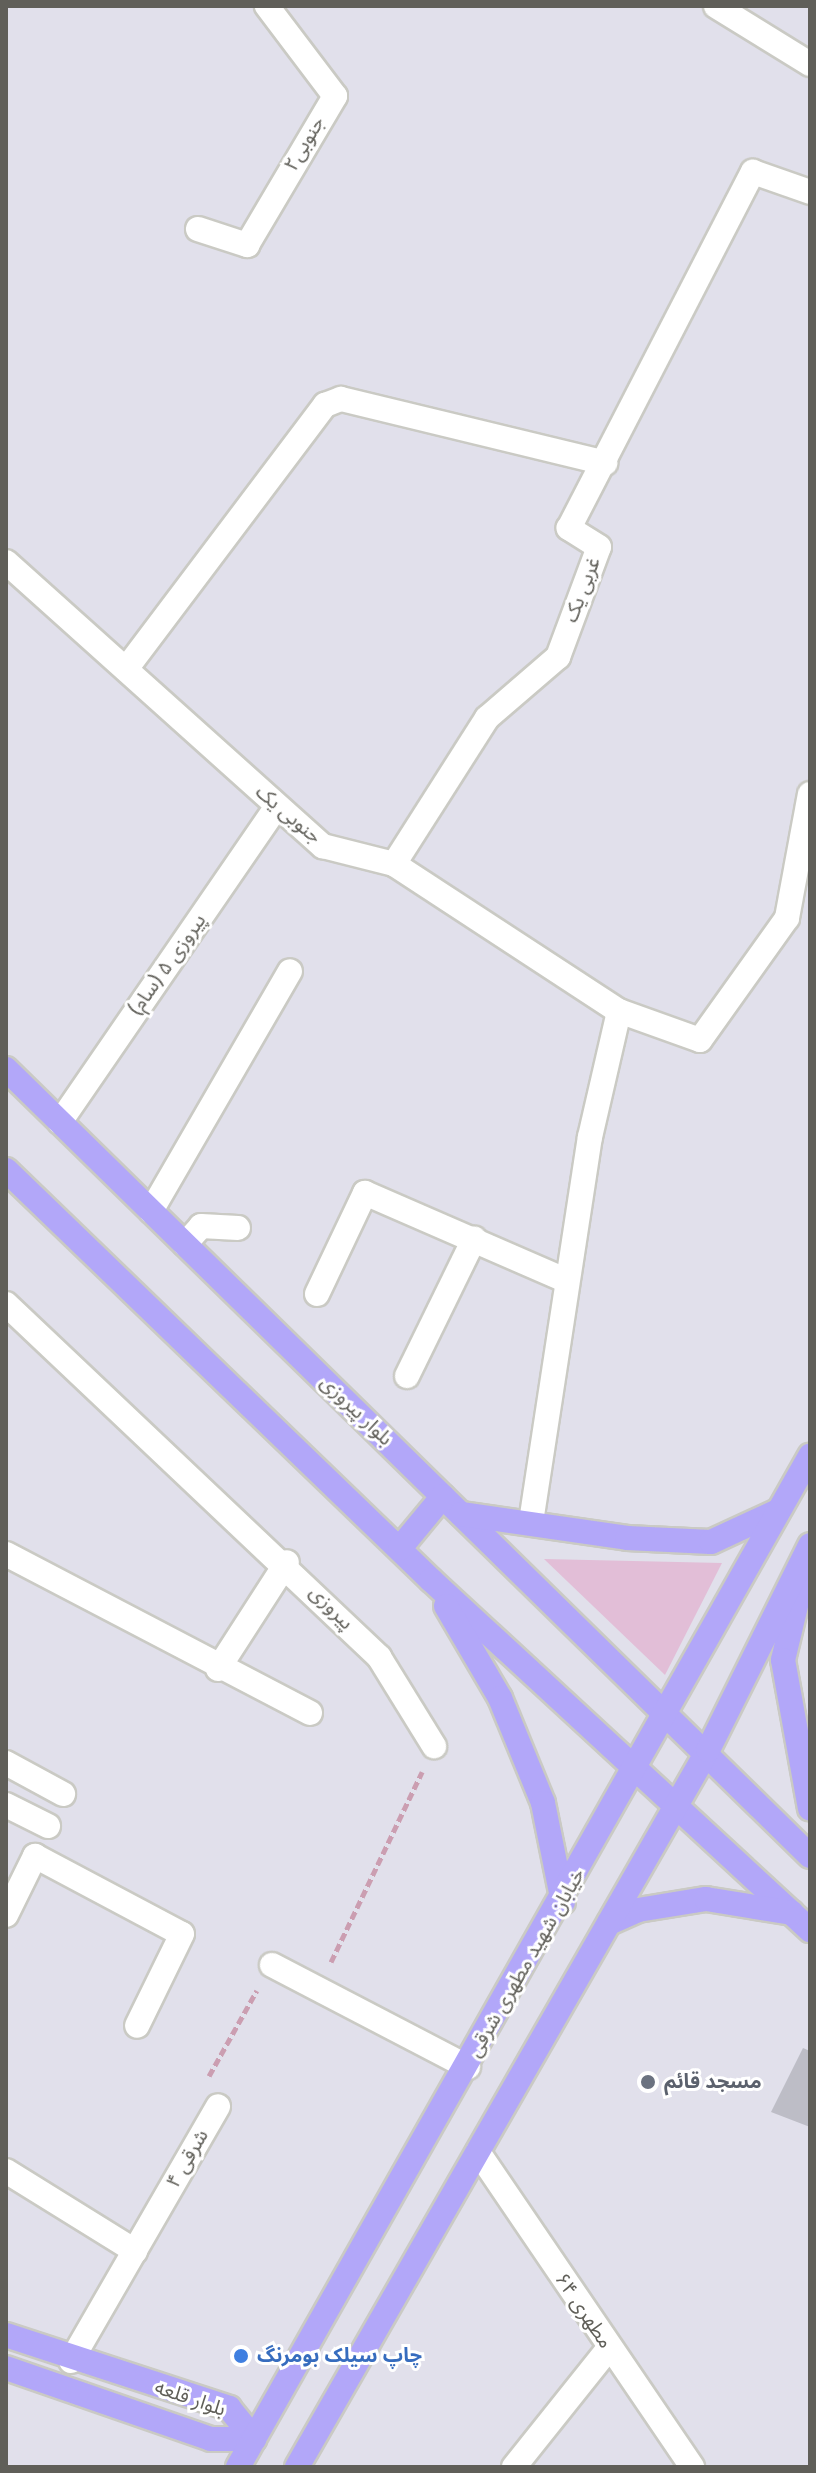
<!DOCTYPE html>
<meta charset="utf-8">
<style>
body{margin:0}
#map{position:relative;width:816px;height:2473px;overflow:hidden;background:#e1e0eb;font-family:"Varela Round","Noto Sans Arabic",sans-serif}
div>[style]{position:absolute}
[style*='--x']{left:calc(var(--x)*1px);top:calc(var(--y)*1px);width:calc(var(--w)*1px);rotate:calc(var(--a)*1deg)}
.green>*{inset:0;background:#e2bed7}
.building>*{inset:0;background:#bdbdc6}
.path>*{height:5px;margin-top:-2.5px;transform-origin:0;background:repeating-linear-gradient(90deg,#cb9eb1 0 8px,transparent 0 12px)}
.roads{filter:drop-shadow(2px 0 #cacac4) drop-shadow(-2px 0 #cacac4) drop-shadow(0 2px #cacac4) drop-shadow(0 -2px #cacac4)}
.minor>*{height:24px;margin:-12px;padding:0 12px;transform-origin:12px;border-radius:12px;background:#fff}
.major>*{height:24px;margin:-12px;padding:0 12px;transform-origin:12px;border-radius:12px;background:#b2a7f9}
.dots>*{width:22px;height:22px;translate:-50% -50%;box-sizing:border-box;border:4px solid #fff;border-radius:50%}
span{translate:-50% -50%;white-space:nowrap;text-align:center;line-height:1.15;-webkit-text-stroke:6px #fff;paint-order:stroke}
.street-label{font-size:20px;color:#605f59}
.worship-label{font-size:20px;color:#5b616d;font-weight:700}
.left{translate:0 -50%;text-align:left}
.shop-label{font-size:20px;color:#366cbe;font-weight:700}
.frame{position:absolute;inset:0;border:8px solid #605f59;pointer-events:none}
</style>
<div id="map">
<div class="green">
<i style="clip-path:polygon(544px 1559px,722px 1563px,665px 1675px)"></i>
</div>
<div class="building">
<i style="clip-path:polygon(803px 2048px,810px 2051px,810px 2127px,771px 2112px)"></i>
</div>
<div class="path">
<i style="--x:331;--y:1962;--w:211;--a:-64.4"></i>
<i style="--x:209;--y:2076;--w:98;--a:-60.8"></i>
</div>
<div class="roads">
<div class="minor">
<i style="--x:716;--y:6;--w:110;--a:31.7"></i>
<i style="--x:198;--y:229;--w:52;--a:18.1"></i>
<i style="--x:247;--y:245;--w:173;--a:-59.4"></i>
<i style="--x:335;--y:96;--w:113;--a:-127.1"></i>
<i style="--x:6;--y:562;--w:426;--a:41.9"></i>
<i style="--x:323;--y:846;--w:73;--a:14.2"></i>
<i style="--x:394;--y:864;--w:269;--a:33.2"></i>
<i style="--x:619;--y:1011;--w:86;--a:19.7"></i>
<i style="--x:700;--y:1040;--w:150;--a:-54.5"></i>
<i style="--x:787;--y:918;--w:126;--a:-79.5"></i>
<i style="--x:126;--y:669;--w:331;--a:-53"></i>
<i style="--x:325;--y:405;--w:17;--a:-21"></i>
<i style="--x:341;--y:399;--w:272;--a:13.6"></i>
<i style="--x:394;--y:864;--w:173;--a:-57.5"></i>
<i style="--x:487;--y:718;--w:94;--a:-40.7"></i>
<i style="--x:558;--y:657;--w:117;--a:-69.6"></i>
<i style="--x:599;--y:547;--w:36;--a:-148"></i>
<i style="--x:569;--y:528;--w:401;--a:-62.7"></i>
<i style="--x:753;--y:172;--w:60;--a:19.3"></i>
<i style="--x:60;--y:1122;--w:381;--a:-55.5"></i>
<i style="--x:151;--y:1211;--w:277;--a:-59.9"></i>
<i style="--x:185;--y:1244;--w:24;--a:-48"></i>
<i style="--x:201;--y:1226;--w:37;--a:3"></i>
<i style="--x:317;--y:1294;--w:112;--a:-64.6"></i>
<i style="--x:365;--y:1193;--w:220;--a:23.5"></i>
<i style="--x:6;--y:1304;--w:514;--a:43.42"></i>
<i style="--x:379;--y:1657;--w:105;--a:58.3"></i>
<i style="--x:407;--y:1376;--w:153;--a:-63.9"></i>
<i style="--x:531;--y:1522;--w:389;--a:-81.3"></i>
<i style="--x:590;--y:1137;--w:129;--a:-77"></i>
<i style="--x:6;--y:1554;--w:343;--a:27.6"></i>
<i style="--x:218;--y:1669;--w:127;--a:-57.2"></i>
<i style="--x:6;--y:1763;--w:65;--a:28.5"></i>
<i style="--x:6;--y:1805;--w:47;--a:26.6"></i>
<i style="--x:6;--y:1915;--w:66;--a:-63.8"></i>
<i style="--x:35;--y:1856;--w:166;--a:28"></i>
<i style="--x:182;--y:1934;--w:102;--a:116.1"></i>
<i style="--x:272;--y:1965;--w:221;--a:27.5"></i>
<i style="--x:478;--y:2152;--w:381;--a:55.8"></i>
<i style="--x:6;--y:2171;--w:152;--a:31.8"></i>
<i style="--x:71;--y:2361;--w:294;--a:-60"></i>
<i style="--x:514;--y:2467;--w:152;--a:-51.4"></i>
</div>
<div class="major">
<i style="--x:6;--y:1069;--w:1125;--a:44.39"></i>
<i style="--x:6;--y:1170;--w:591;--a:43.97"></i>
<i style="--x:431;--y:1580;--w:516;--a:42.72"></i>
<i style="--x:461;--y:1514;--w:168;--a:8.2"></i>
<i style="--x:627;--y:1538;--w:84;--a:2.7"></i>
<i style="--x:711;--y:1542;--w:74;--a:-24.8"></i>
<i style="--x:400;--y:1548;--w:67;--a:-50.4"></i>
<i style="--x:801;--y:1585;--w:77;--a:103.5"></i>
<i style="--x:783;--y:1660;--w:151;--a:79.7"></i>
<i style="--x:446;--y:1606;--w:107;--a:59.6"></i>
<i style="--x:500;--y:1698;--w:113;--a:67.7"></i>
<i style="--x:543;--y:1803;--w:101;--a:78.6"></i>
<i style="--x:609;--y:1923;--w:32;--a:-24"></i>
<i style="--x:638;--y:1910;--w:69;--a:-9.2"></i>
<i style="--x:706;--y:1899;--w:87;--a:9.2"></i>
<i style="--x:6;--y:2335;--w:235;--a:18.1"></i>
<i style="--x:229;--y:2408;--w:40;--a:51"></i>
<i style="--x:6;--y:2368;--w:217;--a:19.1"></i>
<i style="--x:211;--y:2439;--w:43;--a:0"></i>
<i style="--x:238;--y:2467;--w:1162;--a:-60.5"></i>
<i style="--x:297;--y:2467;--w:826;--a:-60.18"></i>
<i style="--x:708;--y:1750;--w:229;--a:-63.5"></i>
</div>
</div>
<div class="dots">
<i style="left:648px;top:2082px;background:#6b7280"></i>
<i style="left:241px;top:2356px;background:#3f7fe0"></i>
</div>
<div class="street-label">
<span style="left:305px;top:144px;rotate:-59deg">جنوبی۲</span>
<span style="left:583px;top:590px;rotate:-69deg">غربی یک</span>
<span style="left:288px;top:815px;rotate:40deg">جنوبی یک</span>
<span style="left:168px;top:965px;rotate:-55deg">پیروزی ۵ (سام)</span>
<span style="left:356px;top:1411px;rotate:44deg">بلوار پیروزی</span>
<span style="left:331px;top:1608px;rotate:46deg">پیروزی</span>
<span style="left:527px;top:1963px;rotate:-60deg">خیابان شهید مطهری شرقی</span>
<span style="left:188px;top:2159px;rotate:-60deg">شرقی ۴</span>
<span style="left:583px;top:2311px;rotate:56deg">مطهری ۶۴</span>
<span style="left:190px;top:2399px;rotate:19deg">بلوار قلعه</span>
</div>
<div class="worship-label">
<span class="left" style="left:664px;top:2082px">مسجد قائم</span>
</div>
<div class="shop-label">
<span class="left" style="left:257px;top:2356px">چاپ سیلک بومرنگ</span>
</div>
<div class="frame"></div>
</div>
